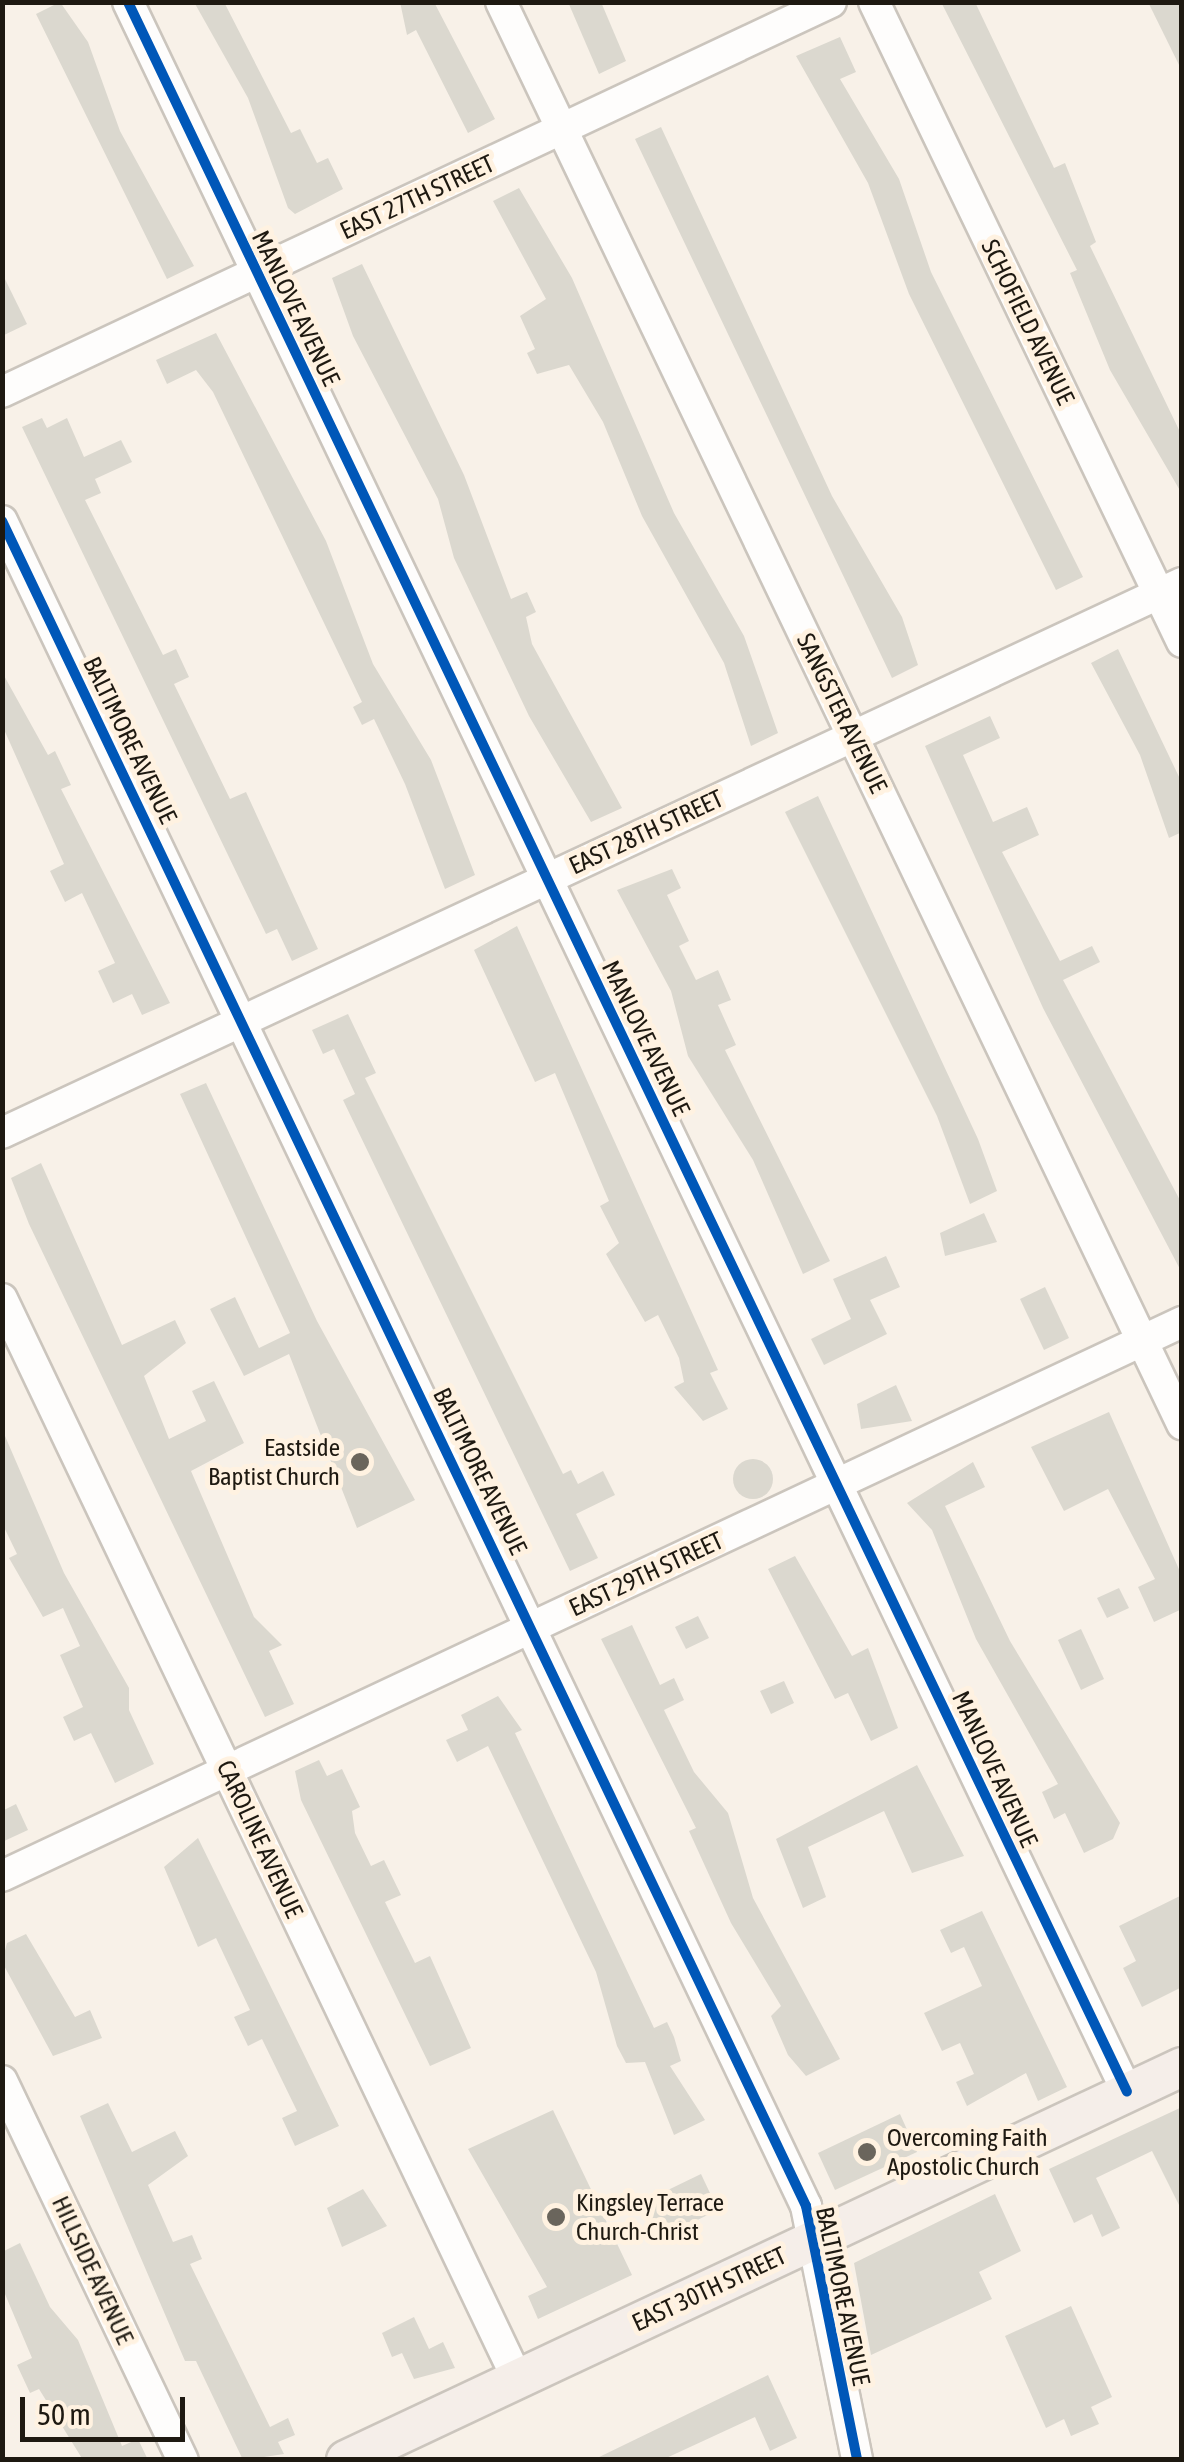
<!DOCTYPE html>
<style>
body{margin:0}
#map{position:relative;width:1184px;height:2462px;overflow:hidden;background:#f8f1e8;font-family:"Asap Condensed",sans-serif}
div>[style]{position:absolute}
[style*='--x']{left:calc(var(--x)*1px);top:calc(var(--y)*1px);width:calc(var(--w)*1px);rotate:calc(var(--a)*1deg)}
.building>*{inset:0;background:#dbd8cf}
.round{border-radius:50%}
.roads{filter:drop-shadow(2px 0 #cbc5bd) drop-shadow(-2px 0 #cbc5bd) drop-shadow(0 2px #cbc5bd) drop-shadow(0 -2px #cbc5bd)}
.minor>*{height:30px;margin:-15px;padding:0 15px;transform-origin:15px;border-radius:15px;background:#fefdfc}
.major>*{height:38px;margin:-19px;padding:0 19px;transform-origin:19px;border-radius:19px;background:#f5eee9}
.cycleway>*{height:10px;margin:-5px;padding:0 5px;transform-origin:5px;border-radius:5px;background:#0057b8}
.dots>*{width:28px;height:28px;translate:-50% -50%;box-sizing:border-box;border:5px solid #fff2e1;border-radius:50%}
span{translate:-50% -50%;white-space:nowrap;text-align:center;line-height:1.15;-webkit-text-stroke:10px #fff2e1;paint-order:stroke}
.street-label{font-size:25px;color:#1e1911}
.poi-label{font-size:25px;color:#1e1911}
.right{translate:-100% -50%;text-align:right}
.left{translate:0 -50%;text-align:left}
.frame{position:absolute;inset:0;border:5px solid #1e1911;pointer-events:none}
.scale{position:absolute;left:20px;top:2397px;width:165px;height:45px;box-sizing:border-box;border:5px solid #1e1911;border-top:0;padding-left:12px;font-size:30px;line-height:35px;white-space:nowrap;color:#1e1911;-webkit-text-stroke:8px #fff2e1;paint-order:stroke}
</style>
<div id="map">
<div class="building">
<i style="clip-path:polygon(60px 2px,88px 42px,120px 131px,194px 266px,167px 279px,36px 14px)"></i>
<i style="clip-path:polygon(194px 2px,224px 2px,291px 133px,300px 129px,317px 163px,328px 158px,343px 189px,295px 214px,288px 208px,248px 98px)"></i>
<i style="clip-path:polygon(400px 2px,434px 2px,495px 119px,468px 133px,416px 30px,407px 35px)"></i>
<i style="clip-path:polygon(568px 2px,601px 2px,626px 61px,599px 74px)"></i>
<i style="clip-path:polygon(941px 2px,975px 2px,1054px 168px,1065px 163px,1096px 242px,1090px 246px,1182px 436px,1182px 494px,1110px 370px,1070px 273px,1077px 270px)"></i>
<i style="clip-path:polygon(1148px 2px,1182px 2px,1182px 71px)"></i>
<i style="clip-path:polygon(840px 37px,856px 72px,840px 79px,899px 179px,931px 272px,1083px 577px,1056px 590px,909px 294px,868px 183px,796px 56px)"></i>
<i style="clip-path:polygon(661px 127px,832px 496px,902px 617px,918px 665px,892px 678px,635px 139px)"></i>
<i style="clip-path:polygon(519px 188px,572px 278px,674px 513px,744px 636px,778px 733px,751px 746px,724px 663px,642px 516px,603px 422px,569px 365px,537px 374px,527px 353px,535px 349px,520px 316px,546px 299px,493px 201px)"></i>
<i style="clip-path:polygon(362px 264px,464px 475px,511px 599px,527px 592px,536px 612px,526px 617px,532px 644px,622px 808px,591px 822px,529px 716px,454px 558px,438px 499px,353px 336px,332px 278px)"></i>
<i style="clip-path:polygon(2px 273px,27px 324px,2px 336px)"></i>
<i style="clip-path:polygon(216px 333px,326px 541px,373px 664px,431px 760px,475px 875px,445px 889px,405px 784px,374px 719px,362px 725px,353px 707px,362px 702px,213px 392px,196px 370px,167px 384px,156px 360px)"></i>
<i style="clip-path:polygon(42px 418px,47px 428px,67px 418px,84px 457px,121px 440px,132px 462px,95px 479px,101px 493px,85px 500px,163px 655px,176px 649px,189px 677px,174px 684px,230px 799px,246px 792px,318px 949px,292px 961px,277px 929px,266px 934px,22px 427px)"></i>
<i style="clip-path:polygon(1118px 649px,1180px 779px,1182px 832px,1169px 838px,1140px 755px,1091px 663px)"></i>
<i style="clip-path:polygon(2px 672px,48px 755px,55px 751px,71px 785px,61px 789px,170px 1003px,142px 1015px,132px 994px,113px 1003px,98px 971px,115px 963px,82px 893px,65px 902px,50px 871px,64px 864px,2px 725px)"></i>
<i style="clip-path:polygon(990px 716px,1000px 738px,963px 755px,993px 822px,1027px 807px,1039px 835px,1002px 852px,1060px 961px,1092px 946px,1100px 962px,1063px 980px,1182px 1204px,1182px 1273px,1043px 1008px,925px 746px)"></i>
<i style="clip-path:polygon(818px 796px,978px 1139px,997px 1191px,970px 1204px,937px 1116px,785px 812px)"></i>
<i style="clip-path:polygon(672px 869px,681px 888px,667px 895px,689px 941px,679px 946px,696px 980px,718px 970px,731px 1000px,718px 1005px,736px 1045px,725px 1050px,830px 1261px,803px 1274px,753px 1160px,688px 1056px,671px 991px,617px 890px)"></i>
<i style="clip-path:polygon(517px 926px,718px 1370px,710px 1373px,728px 1409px,703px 1421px,674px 1387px,684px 1382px,679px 1358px,658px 1315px,645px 1322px,606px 1254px,619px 1243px,600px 1206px,609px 1201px,555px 1073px,535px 1082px,474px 950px)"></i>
<i style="clip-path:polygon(348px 1014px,376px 1073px,365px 1078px,563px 1474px,571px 1470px,578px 1484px,603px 1471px,615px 1495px,576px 1514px,598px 1558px,570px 1571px,343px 1100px,355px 1094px,334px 1049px,323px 1054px,312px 1030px)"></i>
<i style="clip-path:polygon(206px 1083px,317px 1321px,415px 1500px,357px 1528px,289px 1354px,244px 1376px,210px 1309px,235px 1297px,259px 1348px,290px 1333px,180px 1094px)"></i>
<i style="clip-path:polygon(41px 1163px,122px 1345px,175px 1320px,186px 1343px,144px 1376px,169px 1439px,206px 1421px,192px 1391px,214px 1381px,244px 1443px,191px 1471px,254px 1617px,282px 1645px,269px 1651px,294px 1704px,265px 1717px,29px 1224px,11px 1178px)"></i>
<i style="clip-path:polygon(984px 1213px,997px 1242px,945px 1256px,940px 1233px)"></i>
<i style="clip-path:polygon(886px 1256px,900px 1287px,870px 1300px,887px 1334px,824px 1365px,811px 1339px,851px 1319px,833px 1279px)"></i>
<i style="clip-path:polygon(1045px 1287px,1069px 1338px,1044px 1350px,1020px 1299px)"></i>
<i style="clip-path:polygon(896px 1385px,912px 1421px,861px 1429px,857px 1404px)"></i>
<i style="clip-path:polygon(1109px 1412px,1182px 1576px,1182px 1609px,1154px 1622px,1138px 1587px,1155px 1579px,1108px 1489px,1064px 1511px,1031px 1447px)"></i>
<i style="clip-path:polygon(2px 1429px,64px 1573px,129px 1688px,129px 1710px,154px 1764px,115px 1783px,91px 1733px,74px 1741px,63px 1717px,83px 1707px,60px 1655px,80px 1646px,63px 1608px,43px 1617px,9px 1558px,17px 1554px,2px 1523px)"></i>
<i class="round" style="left:733px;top:1459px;width:40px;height:40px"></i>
<i style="clip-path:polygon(973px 1462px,985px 1487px,945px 1506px,1010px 1641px,1120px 1823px,1113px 1839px,1084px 1853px,1065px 1813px,1054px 1819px,1042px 1792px,1058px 1784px,976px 1639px,932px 1530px,907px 1503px)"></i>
<i style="clip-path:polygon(795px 1556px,852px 1656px,868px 1648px,898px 1728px,871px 1741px,848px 1693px,835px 1699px,768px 1569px)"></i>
<i style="clip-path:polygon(1119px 1588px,1129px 1608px,1107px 1618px,1097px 1598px)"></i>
<i style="clip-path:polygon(698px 1616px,709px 1638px,686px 1649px,675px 1627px)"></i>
<i style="clip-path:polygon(632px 1625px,660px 1685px,674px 1678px,684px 1700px,664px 1710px,694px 1772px,728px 1813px,753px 1898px,840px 2059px,806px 2076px,788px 2055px,771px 2016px,781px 2006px,731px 1923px,689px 1831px,696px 1828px,601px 1639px)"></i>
<i style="clip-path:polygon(1081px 1629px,1104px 1679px,1081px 1690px,1058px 1640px)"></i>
<i style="clip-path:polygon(784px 1681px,794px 1703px,771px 1714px,760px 1691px)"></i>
<i style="clip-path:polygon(498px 1696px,522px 1730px,515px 1733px,654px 2028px,667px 2022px,674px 2037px,681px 2061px,670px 2066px,705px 2120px,674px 2135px,645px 2062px,626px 2063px,617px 2046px,596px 1972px,488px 1746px,457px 1762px,446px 1740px,468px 1730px,461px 1715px)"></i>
<i style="clip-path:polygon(319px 1760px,327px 1776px,342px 1769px,360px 1807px,352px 1811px,355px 1833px,371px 1866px,384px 1860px,401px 1895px,385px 1902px,415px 1963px,430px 1956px,471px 2048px,430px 2066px,301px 1800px,295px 1771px)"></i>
<i style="clip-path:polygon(917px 1765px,964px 1856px,912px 1873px,884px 1811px,808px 1847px,826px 1897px,803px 1908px,776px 1839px)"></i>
<i style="clip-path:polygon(16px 1804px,28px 1830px,2px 1842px,2px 1811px)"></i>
<i style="clip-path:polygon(198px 1838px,339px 2126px,295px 2146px,282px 2118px,297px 2111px,262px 2039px,248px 2046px,234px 2017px,250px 2010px,216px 1938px,198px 1947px,164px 1867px)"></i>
<i style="clip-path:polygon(1182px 1895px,1182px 1987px,1142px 2007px,1123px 1968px,1136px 1961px,1119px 1926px)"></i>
<i style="clip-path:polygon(982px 1911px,1067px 2087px,1038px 2101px,1026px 2073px,967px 2106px,956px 2082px,974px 2074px,960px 2043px,942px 2051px,924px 2013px,982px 1986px,964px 1947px,951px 1953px,940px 1930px)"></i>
<i style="clip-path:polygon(26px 1934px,75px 2017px,90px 2010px,102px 2038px,53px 2056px,2px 1962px,7px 1943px)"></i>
<i style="clip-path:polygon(108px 2103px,132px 2152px,175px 2131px,188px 2156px,148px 2185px,173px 2242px,192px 2235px,202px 2259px,190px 2264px,270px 2427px,288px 2418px,295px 2435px,278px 2442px,284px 2454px,243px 2460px,196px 2361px,185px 2361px,80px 2116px)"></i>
<i style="clip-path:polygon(1182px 2107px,1182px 2211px,1152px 2151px,1096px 2178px,1120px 2228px,1102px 2237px,1092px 2214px,1074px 2223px,1049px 2169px)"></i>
<i style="clip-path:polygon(553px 2110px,632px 2275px,538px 2319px,528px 2296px,547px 2287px,468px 2149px)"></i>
<i style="clip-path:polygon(900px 2114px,917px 2152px,835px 2190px,818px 2153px)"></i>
<i style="clip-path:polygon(701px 2174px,718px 2210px,658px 2239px,641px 2203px)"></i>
<i style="clip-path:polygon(363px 2189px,387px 2226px,342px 2247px,327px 2208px)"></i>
<i style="clip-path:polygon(995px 2194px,1021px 2251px,979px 2272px,992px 2299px,871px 2355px,854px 2263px)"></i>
<i style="clip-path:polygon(20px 2243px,50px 2307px,78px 2340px,122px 2446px,138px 2439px,148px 2460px,83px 2460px,39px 2389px,30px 2393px,17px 2365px,32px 2358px,2px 2287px,2px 2252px)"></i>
<i style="clip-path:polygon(1071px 2306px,1112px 2397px,1091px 2407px,1099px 2424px,1071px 2436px,1064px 2419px,1046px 2428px,1005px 2336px)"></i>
<i style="clip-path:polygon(414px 2317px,429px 2349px,443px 2342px,455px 2368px,414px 2379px,402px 2353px,392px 2357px,382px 2333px)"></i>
<i style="clip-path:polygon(768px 2375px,797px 2438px,770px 2451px,755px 2417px,662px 2460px,593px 2460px)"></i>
</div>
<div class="roads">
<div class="minor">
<i style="--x:128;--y:2;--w:2316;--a:64.45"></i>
<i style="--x:501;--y:2;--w:1577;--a:64.41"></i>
<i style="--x:874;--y:2;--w:710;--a:64.3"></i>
<i style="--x:2;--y:392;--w:916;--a:-25.19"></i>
<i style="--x:2;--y:521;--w:1867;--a:64.49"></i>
<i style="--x:806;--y:2206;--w:259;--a:78.6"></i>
<i style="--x:2;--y:1133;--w:1302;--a:-24.99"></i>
<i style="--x:2;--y:1299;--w:1196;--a:64.49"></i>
<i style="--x:2;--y:1876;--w:1304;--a:-25.15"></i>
<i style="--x:2;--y:2081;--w:420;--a:64.5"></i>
</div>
<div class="major">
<i style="--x:346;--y:2460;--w:924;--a:-25.18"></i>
</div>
</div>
<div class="cycleway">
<i style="--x:128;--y:2;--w:2316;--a:64.45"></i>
<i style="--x:2;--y:521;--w:1867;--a:64.49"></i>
<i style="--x:806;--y:2206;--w:259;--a:78.6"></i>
</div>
<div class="dots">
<i style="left:360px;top:1462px;background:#6a655c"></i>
<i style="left:867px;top:2152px;background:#6a655c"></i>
<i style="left:556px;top:2217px;background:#6a655c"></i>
</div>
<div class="street-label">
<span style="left:417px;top:197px;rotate:-25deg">EAST 27TH STREET</span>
<span style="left:296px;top:308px;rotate:64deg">MANLOVE AVENUE</span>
<span style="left:1028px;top:322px;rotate:64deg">SCHOFIELD AVENUE</span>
<span style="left:842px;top:713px;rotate:64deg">SANGSTER AVENUE</span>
<span style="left:130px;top:740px;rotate:64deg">BALTIMORE AVENUE</span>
<span style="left:646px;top:832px;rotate:-25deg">EAST 28TH STREET</span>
<span style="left:646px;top:1038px;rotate:64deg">MANLOVE AVENUE</span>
<span style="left:480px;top:1471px;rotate:64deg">BALTIMORE AVENUE</span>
<span style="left:646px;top:1574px;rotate:-25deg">EAST 29TH STREET</span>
<span style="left:995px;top:1769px;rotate:65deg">MANLOVE AVENUE</span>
<span style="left:260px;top:1839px;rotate:65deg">CAROLINE AVENUE</span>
<span style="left:93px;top:2270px;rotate:65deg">HILLSIDE AVENUE</span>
<span style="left:709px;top:2289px;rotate:-25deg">EAST 30TH STREET</span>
<span style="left:843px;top:2296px;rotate:78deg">BALTIMORE AVENUE</span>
</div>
<div class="poi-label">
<span class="right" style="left:340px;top:1462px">Eastside<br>Baptist Church</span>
<span class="left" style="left:887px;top:2152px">Overcoming Faith<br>Apostolic Church</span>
<span class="left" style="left:576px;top:2217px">Kingsley Terrace<br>Church-Christ</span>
</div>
<div class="frame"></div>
<div class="scale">50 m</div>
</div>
